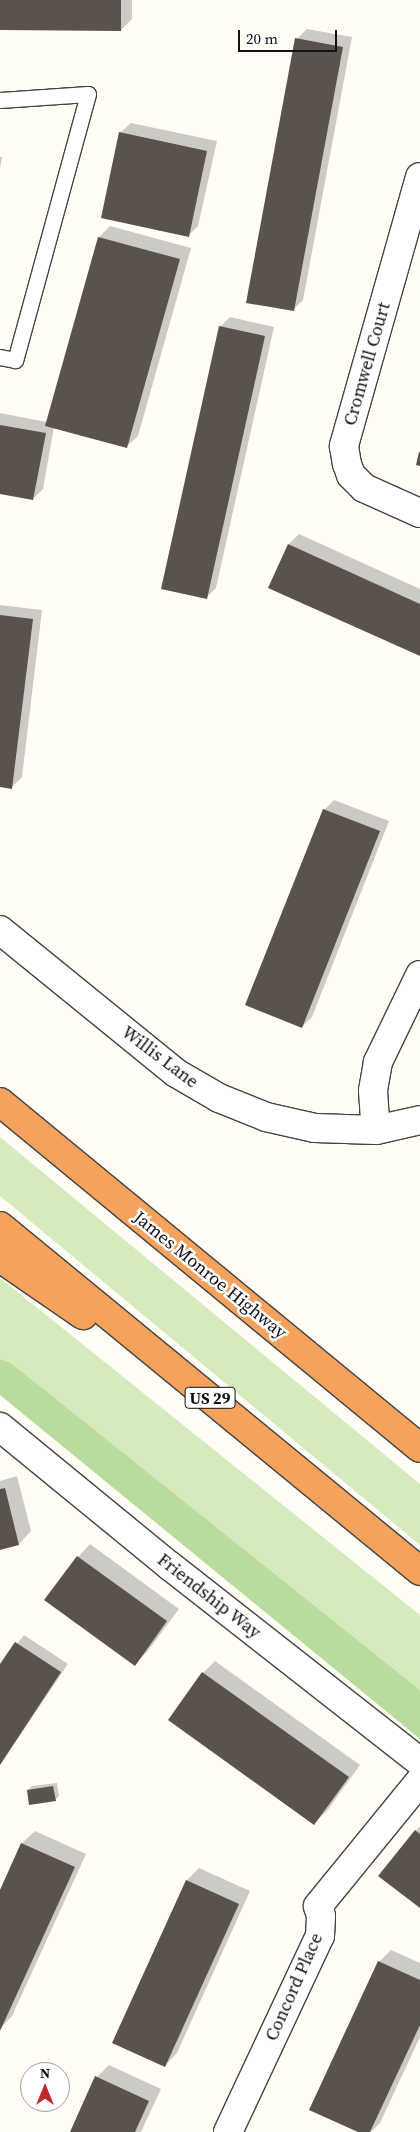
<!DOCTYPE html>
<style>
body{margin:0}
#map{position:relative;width:420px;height:2132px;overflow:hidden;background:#fffdf5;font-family:"Source Serif 4",serif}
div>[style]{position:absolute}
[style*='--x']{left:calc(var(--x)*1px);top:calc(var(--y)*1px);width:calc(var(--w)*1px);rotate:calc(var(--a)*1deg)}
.green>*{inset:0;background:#d5ebbd}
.forest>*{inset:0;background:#b9dc9c}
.shadow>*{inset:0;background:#0003}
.building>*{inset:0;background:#5a524d}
.roads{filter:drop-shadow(1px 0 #444) drop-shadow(-1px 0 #444) drop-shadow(0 1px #444) drop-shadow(0 -1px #444)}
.service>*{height:15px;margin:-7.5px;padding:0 7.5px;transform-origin:7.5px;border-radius:7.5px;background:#fff}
.minor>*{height:28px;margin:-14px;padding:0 14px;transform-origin:14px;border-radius:14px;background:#fff}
.motorway>*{height:28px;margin:-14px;padding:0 14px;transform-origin:14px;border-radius:14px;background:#f5a25d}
span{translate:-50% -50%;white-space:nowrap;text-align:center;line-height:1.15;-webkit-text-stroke:5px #fff;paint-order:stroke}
.shield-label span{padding:1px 4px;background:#fff;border:1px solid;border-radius:4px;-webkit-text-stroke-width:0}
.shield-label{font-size:16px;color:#111;font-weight:700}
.street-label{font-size:18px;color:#111}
.north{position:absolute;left:20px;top:2062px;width:50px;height:50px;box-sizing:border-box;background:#fff;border:1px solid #a0a0a0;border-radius:50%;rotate:0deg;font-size:14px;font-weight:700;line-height:20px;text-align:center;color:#111}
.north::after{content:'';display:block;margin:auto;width:18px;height:22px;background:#c4262e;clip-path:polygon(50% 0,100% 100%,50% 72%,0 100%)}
.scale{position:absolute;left:238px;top:30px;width:99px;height:22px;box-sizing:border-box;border:2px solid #111;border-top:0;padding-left:6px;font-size:15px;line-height:18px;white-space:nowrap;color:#111;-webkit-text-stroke:4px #fff;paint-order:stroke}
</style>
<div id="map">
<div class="green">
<i style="clip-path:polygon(0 1137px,420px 1484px,420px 1545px,0 1196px)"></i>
<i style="clip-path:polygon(0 1278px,420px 1615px,420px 1690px,11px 1363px,0 1359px)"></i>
</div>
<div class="forest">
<i style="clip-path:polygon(0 1359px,11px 1363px,420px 1690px,420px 1739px,0 1395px)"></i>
</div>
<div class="shadow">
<i style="clip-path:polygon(0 0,132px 0,132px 19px,121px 30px,0 29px)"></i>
<i style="clip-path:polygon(307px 29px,352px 37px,303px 300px,293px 310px,297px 39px)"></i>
<i style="clip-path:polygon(131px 123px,217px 141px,198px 226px,188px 236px,120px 133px)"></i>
<i style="clip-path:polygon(0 157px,2px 157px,0 168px)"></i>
<i style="clip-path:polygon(110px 226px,191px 248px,138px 436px,126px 447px,54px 427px,43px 489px,33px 499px,0 493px,0 413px,47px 422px,99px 237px)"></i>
<i style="clip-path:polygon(230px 317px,274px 327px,216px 588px,206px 598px,220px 327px)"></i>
<i style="clip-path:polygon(299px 534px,420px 589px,420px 655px,289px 544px)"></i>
<i style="clip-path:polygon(0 605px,42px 610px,22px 777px,12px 787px,0 786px)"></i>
<i style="clip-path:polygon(334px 800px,389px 821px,312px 1017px,302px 1027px,324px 810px)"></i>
<i style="clip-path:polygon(17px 1476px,31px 1531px,19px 1544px,0 1548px,0 1481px)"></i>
<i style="clip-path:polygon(90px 1544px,179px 1609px,147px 1652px,135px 1664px,78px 1557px)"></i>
<i style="clip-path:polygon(24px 1635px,68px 1664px,0 1765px,0 1667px)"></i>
<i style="clip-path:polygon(215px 1661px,360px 1765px,327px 1811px,314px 1823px,203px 1673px)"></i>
<i style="clip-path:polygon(57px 1783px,59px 1796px,55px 1800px,28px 1790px,32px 1786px)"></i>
<i style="clip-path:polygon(420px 1826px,420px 1907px,416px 1831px)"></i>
<i style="clip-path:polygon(35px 1831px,86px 1854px,12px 2016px,0 2029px,0 1893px,22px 1843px)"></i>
<i style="clip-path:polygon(199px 1868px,250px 1891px,177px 2053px,165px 2066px,113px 2043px,187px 1880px)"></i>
<i style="clip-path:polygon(391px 1950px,420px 1963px,420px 2037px,380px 2123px,371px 2132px,361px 2132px,379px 1962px)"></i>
<i style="clip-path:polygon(109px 2065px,161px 2089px,141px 2132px,71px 2132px,97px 2077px)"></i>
</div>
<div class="building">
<i style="clip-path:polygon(0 0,121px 0,121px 31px,0 30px)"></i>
<i style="clip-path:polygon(295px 38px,343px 47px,294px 311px,246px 303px)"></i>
<i style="clip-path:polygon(119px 132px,207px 151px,189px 237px,101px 218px)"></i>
<i style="clip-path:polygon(98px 237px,180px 259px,127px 448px,45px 426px)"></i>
<i style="clip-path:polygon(219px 326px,265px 336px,207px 599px,161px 589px)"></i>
<i style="clip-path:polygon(0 425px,46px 433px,33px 500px,0 494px)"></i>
<i style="clip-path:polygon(419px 452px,420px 452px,420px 466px,416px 465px)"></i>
<i style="clip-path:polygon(288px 544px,420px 604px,420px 656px,268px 588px)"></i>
<i style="clip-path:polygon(0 615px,33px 619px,12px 789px,0 787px)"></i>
<i style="clip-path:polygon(323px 809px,380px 831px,302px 1028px,245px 1005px)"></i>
<i style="clip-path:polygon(5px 1488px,19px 1545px,0 1550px,0 1489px)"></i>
<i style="clip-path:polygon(77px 1556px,167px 1621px,135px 1666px,44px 1600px)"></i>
<i style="clip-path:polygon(15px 1642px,61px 1672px,0 1765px,0 1664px)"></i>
<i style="clip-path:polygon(202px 1672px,349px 1777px,314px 1825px,168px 1720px)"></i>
<i style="clip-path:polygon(53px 1786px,56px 1801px,29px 1805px,27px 1790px)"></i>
<i style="clip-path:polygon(415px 1830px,420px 1834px,420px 1908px,378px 1876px)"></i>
<i style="clip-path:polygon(21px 1843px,75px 1867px,0 2031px,0 1890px)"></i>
<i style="clip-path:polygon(186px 1880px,239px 1904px,165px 2067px,112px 2043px)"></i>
<i style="clip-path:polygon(378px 1961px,420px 1980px,420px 2025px,370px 2132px,358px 2132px,309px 2110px)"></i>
<i style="clip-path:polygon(95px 2076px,149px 2101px,135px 2132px,70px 2132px)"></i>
</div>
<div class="roads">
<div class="service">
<i style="--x:0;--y:100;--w:88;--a:-3.9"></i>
<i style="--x:88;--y:94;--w:276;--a:105.3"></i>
<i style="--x:15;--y:360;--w:15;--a:-169"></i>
</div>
<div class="minor">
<i style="--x:420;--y:177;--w:280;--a:105.8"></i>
<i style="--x:344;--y:446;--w:18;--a:81"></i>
<i style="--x:347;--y:464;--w:12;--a:70"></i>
<i style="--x:351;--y:475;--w:18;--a:45"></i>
<i style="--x:364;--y:488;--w:61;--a:24.1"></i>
<i style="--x:0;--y:930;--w:227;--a:39.1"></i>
<i style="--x:176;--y:1073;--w:50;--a:30.2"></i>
<i style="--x:219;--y:1098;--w:51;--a:22"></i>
<i style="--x:266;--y:1117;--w:50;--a:12.7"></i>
<i style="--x:315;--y:1128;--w:61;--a:1.9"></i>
<i style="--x:420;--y:975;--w:97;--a:115.8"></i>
<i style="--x:378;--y:1062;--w:29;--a:100"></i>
<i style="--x:373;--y:1091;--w:39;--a:86"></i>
<i style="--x:376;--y:1130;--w:45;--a:-12.8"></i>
<i style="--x:0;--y:1427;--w:220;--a:39.3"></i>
<i style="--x:170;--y:1566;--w:318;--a:38.1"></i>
<i style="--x:228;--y:2132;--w:217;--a:-64.9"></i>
<i style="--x:320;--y:1936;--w:20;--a:-87"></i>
<i style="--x:321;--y:1916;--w:10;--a:-107"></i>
<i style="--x:318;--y:1906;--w:161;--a:-50.8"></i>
</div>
<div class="motorway">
<i style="--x:0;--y:1102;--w:544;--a:39.48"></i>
<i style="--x:0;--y:1226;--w:544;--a:39.4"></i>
<i style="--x:0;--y:1258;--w:101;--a:34.5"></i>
</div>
</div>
<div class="shield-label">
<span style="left:210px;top:1398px">US 29</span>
</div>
<div class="street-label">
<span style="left:367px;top:364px;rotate:-74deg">Cromwell Court</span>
<span style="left:160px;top:1057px;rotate:37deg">Willis Lane</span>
<span style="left:210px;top:1275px;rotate:39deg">James Monroe Highway</span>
<span style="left:209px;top:1596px;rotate:38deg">Friendship Way</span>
<span style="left:294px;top:1987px;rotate:-66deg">Concord Place</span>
</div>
<div class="north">N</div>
<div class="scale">20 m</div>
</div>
